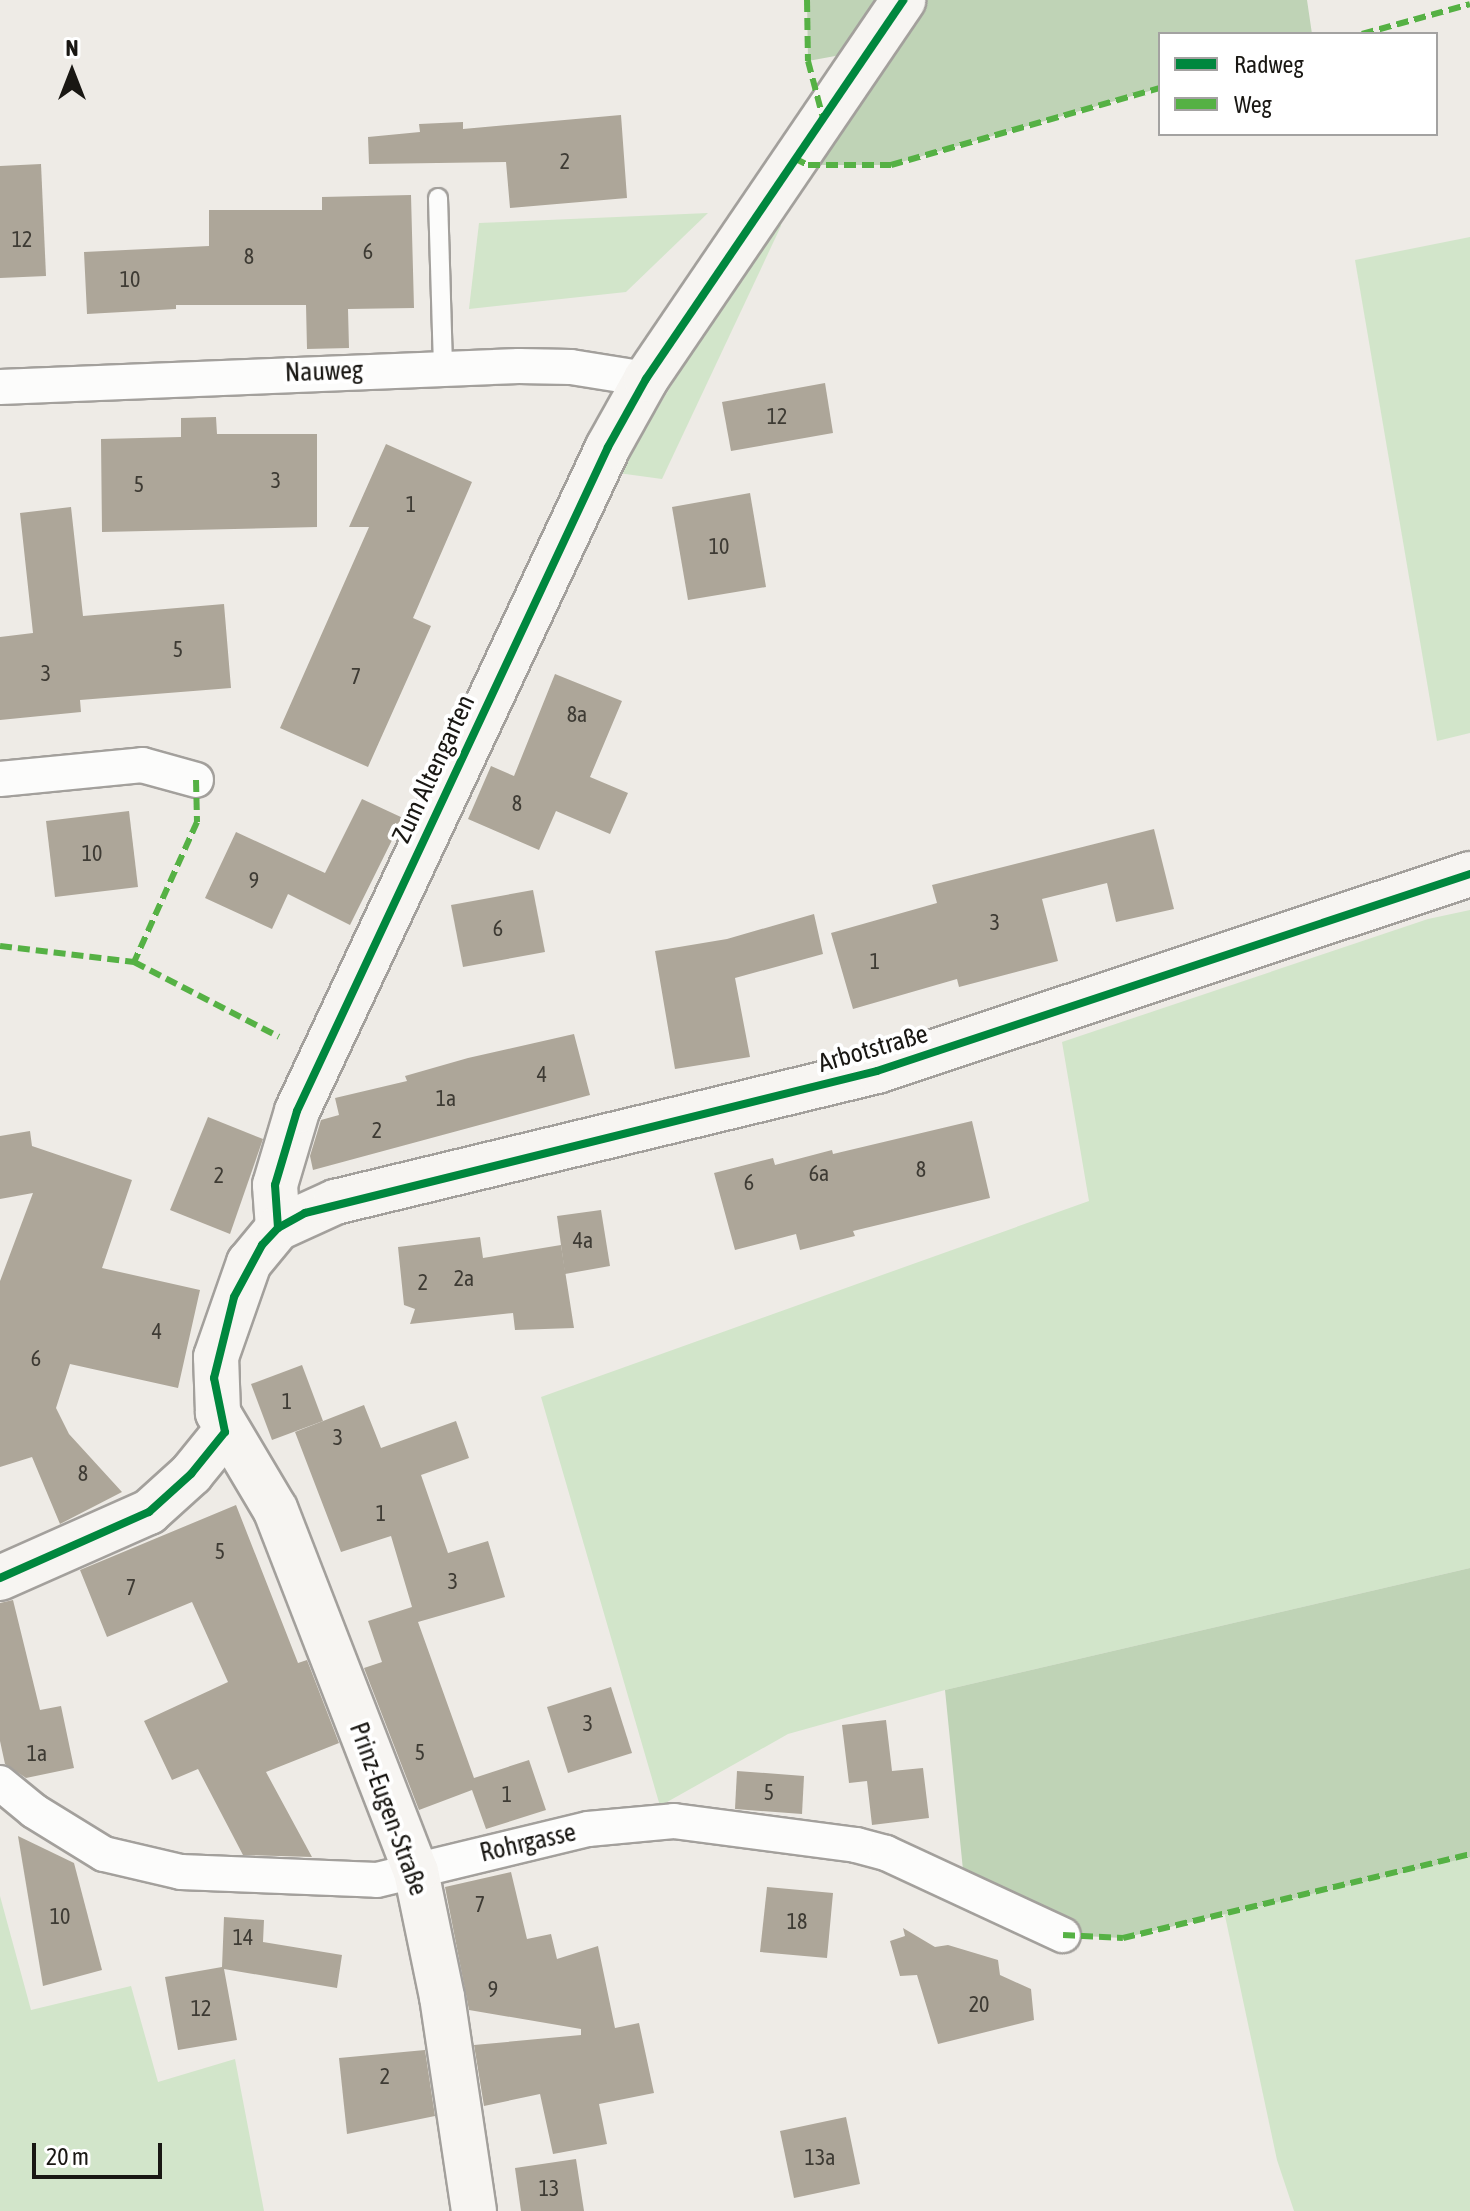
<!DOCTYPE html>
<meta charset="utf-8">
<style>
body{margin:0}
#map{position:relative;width:1470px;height:2211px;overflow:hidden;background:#eeebe6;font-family:"Asap Condensed",sans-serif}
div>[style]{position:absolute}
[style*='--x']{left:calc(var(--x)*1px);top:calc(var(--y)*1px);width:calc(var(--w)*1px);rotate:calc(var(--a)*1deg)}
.green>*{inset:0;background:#d2e5ca}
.forest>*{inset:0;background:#bfd3b6}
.building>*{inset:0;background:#ada699}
.roads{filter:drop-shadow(2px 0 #a3a09c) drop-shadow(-2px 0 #a3a09c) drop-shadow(0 2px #a3a09c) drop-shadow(0 -2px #a3a09c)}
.lane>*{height:18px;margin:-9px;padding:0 9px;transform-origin:9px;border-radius:9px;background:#fcfcfb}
.street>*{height:34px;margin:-17px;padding:0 17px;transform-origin:17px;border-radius:17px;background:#fcfcfb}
.secondary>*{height:44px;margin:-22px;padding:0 22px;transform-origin:22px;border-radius:22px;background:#f7f5f2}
.quiet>*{height:6px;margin-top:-3px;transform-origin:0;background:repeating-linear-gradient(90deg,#55b144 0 12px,transparent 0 18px)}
.cycleway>*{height:8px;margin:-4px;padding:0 4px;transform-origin:4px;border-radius:4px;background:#00873e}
span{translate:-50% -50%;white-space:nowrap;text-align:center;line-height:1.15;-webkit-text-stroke:8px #fff;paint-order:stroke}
.number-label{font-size:22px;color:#3e3b34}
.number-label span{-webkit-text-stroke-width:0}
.street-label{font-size:26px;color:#191713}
.legend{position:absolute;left:1158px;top:32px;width:280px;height:104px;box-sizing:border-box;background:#fff;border:2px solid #a3a2a1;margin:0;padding:10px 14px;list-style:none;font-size:24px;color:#191713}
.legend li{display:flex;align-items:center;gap:16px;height:40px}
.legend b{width:40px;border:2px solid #a3a2a1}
.north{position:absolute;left:32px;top:32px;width:80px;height:80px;-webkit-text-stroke:6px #fff;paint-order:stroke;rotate:0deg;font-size:22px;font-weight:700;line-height:32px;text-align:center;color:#191713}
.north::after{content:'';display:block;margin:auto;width:28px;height:36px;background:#191713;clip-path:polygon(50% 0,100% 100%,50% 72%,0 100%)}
.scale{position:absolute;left:32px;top:2143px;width:130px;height:36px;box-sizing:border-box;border:4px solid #191713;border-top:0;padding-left:10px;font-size:24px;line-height:28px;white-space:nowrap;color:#191713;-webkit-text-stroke:6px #fff;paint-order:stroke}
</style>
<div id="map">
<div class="green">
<i style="clip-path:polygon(783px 202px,781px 226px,662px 479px,618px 473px)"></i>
<i style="clip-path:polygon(708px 213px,626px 292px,469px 309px,479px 223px)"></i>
<i style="clip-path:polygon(1470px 237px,1470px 733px,1437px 741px,1355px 260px)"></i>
<i style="clip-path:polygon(1470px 910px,1470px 1568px,945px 1690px,788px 1734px,660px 1806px,541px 1397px,1089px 1201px,1062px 1042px,1428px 919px)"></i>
<i style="clip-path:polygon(1470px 1854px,1470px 2211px,1294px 2211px,1277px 2160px,1224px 1911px)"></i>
<i style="clip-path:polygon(0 1896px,31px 2010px,131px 1986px,158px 2082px,235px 2059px,264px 2211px,0 2211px)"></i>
</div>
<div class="forest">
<i style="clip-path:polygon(807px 0,1307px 0,1312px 34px,1160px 34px,1160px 88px,891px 165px,808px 165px,868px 50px,808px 61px)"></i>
<i style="clip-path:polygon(1470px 1568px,1470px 1857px,1123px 1938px,1063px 1935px,965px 1890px,945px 1690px)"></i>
</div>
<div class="building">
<i style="clip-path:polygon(621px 115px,627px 198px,510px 208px,506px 162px,369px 164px,368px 137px,420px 132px,419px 124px,463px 122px,463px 129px)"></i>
<i style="clip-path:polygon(41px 164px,46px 276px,0 278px,0 166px)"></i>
<i style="clip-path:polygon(411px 195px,414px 308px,348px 309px,349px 348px,307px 349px,306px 305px,176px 305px,176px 309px,87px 314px,84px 252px,209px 246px,209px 210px,322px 210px,322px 197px)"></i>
<i style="clip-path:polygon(825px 383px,833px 433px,731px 451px,722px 402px)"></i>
<i style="clip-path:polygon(216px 417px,217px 434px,317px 434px,317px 527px,102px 532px,101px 439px,181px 437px,181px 418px)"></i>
<i style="clip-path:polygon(386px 444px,472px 482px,413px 618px,431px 626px,368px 767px,280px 728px,369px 527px,349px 527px)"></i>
<i style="clip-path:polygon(750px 493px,766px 587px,688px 600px,672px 507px)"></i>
<i style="clip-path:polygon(71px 507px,83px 616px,224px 604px,231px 688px,80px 700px,81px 712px,0 720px,0 637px,33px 633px,20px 513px)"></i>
<i style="clip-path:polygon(555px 674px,622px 701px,590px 777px,628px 793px,610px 834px,556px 811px,539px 850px,468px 819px,491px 766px,514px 776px)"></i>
<i style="clip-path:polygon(362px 799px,403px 818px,350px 925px,288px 894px,272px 929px,205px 898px,236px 832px,325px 873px)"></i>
<i style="clip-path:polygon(129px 811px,138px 887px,55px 897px,46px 821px)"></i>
<i style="clip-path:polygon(1154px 829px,1174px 909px,1116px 922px,1107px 883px,1042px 899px,1058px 961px,959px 987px,957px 979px,853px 1009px,831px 933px,937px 903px,932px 885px)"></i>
<i style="clip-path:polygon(533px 890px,545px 952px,463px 967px,451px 905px)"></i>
<i style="clip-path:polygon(814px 914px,823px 954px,735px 978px,750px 1057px,675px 1069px,655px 951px,727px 939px)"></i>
<i style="clip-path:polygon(574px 1034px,590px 1095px,313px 1170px,310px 1156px,321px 1120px,339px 1115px,335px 1098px,407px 1081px,405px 1076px,468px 1058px)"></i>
<i style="clip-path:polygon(208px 1117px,263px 1139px,230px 1234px,170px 1210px)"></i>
<i style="clip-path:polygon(972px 1121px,990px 1198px,853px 1231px,855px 1236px,800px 1250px,796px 1234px,735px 1250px,714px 1173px,773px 1158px,775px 1165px,832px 1150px,833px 1154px)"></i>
<i style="clip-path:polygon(30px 1131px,32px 1146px,132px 1180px,102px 1268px,200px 1290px,178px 1388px,70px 1364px,56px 1408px,69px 1434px,122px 1492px,60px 1524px,32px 1457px,0 1467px,0 1281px,33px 1193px,0 1199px,0 1136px)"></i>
<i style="clip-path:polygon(601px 1210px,610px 1266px,565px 1274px,557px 1216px)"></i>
<i style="clip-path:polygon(480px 1237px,483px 1258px,561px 1245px,574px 1328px,515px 1330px,513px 1313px,410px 1324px,415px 1309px,404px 1305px,398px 1247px)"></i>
<i style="clip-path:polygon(302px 1365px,323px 1421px,272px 1440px,251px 1384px)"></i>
<i style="clip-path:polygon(364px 1405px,381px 1448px,456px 1421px,469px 1458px,421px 1475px,448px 1553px,488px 1541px,505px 1597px,418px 1622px,474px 1778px,529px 1760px,546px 1810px,486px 1829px,472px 1790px,419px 1810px,364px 1668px,382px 1662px,368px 1621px,412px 1607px,391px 1536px,341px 1552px,295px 1432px)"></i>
<i style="clip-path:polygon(236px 1505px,298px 1663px,307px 1660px,339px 1743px,266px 1772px,312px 1857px,243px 1855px,198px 1769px,172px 1780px,144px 1721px,228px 1682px,192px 1602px,107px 1637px,80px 1570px)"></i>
<i style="clip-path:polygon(13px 1600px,40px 1710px,61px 1706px,74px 1768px,26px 1778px,5px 1764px,0 1741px,0 1603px)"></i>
<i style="clip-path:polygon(611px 1687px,632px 1753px,568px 1773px,547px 1707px)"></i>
<i style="clip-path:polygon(886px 1720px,892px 1771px,923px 1768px,929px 1818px,872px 1825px,867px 1781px,849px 1783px,842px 1725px)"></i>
<i style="clip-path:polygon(737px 1771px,804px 1776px,802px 1814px,735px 1809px)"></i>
<i style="clip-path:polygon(18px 1836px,74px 1863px,102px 1970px,43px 1986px)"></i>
<i style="clip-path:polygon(511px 1872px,527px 1939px,551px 1934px,557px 1959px,598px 1946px,615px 2028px,639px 2023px,654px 2093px,599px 2104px,607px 2144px,553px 2154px,540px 2094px,484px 2106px,474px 2045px,581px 2035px,581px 2029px,469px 2010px,445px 1887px)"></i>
<i style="clip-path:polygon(767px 1887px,833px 1893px,827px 1958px,760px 1952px)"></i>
<i style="clip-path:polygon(224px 1917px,264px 1920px,263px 1942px,342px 1955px,337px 1988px,224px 1969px,237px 2040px,178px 2050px,165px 1977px,222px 1967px)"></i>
<i style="clip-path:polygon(903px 1928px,935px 1947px,948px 1945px,998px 1960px,1000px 1975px,1031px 1989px,1034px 2020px,938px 2044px,917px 1975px,900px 1976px,890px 1941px,905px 1936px)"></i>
<i style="clip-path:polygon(425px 2050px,435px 2116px,347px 2134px,339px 2058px)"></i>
<i style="clip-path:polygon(846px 2117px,860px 2184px,794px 2198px,780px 2131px)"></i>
<i style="clip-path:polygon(576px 2159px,584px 2211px,521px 2211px,515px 2168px)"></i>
</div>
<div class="roads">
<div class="lane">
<i style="--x:438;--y:198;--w:170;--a:88.3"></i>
</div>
<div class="street">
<i style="--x:0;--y:387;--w:519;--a:-2.32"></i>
<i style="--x:519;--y:366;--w:52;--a:1.1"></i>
<i style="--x:571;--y:367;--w:76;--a:9.1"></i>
<i style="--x:0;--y:779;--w:143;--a:-5.6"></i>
<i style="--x:142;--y:765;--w:56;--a:15.5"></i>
<i style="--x:0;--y:1783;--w:44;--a:39.5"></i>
<i style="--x:34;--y:1811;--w:82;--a:31.6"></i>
<i style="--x:104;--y:1854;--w:79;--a:13.2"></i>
<i style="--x:181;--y:1872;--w:196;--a:2.3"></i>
<i style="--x:377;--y:1880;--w:217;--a:-13.6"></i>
<i style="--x:588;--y:1829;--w:86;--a:-5.3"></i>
<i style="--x:674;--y:1821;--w:184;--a:7.5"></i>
<i style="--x:856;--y:1845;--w:31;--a:15"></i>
<i style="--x:886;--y:1853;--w:195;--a:24.9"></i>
</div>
<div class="secondary">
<i style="--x:278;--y:1228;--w:43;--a:-94"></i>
<i style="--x:275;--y:1185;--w:77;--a:-73.4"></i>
<i style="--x:297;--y:1111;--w:733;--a:-64.9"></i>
<i style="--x:608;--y:447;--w:78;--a:-60.8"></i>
<i style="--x:646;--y:379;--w:458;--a:-55.8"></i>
<i style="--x:0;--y:1578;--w:163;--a:-23.9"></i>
<i style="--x:149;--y:1512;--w:57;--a:-42.1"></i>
<i style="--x:191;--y:1474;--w:54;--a:-51"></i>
<i style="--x:474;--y:2211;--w:216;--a:-98.5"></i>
<i style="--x:442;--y:1997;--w:128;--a:-101.7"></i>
<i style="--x:416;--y:1872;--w:389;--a:-111.2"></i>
<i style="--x:275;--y:1509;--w:112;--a:-120.7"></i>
<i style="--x:218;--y:1413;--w:56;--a:-92"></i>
<i style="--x:216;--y:1357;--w:100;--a:-70.7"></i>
<i style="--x:249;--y:1263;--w:45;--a:-50.4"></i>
<i style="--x:278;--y:1228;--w:63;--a:-24.5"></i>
<i style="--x:335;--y:1202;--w:558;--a:-13.59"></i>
<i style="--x:877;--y:1071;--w:625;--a:-18.38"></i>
</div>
</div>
<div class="quiet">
<i style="--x:807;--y:0;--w:61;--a:89.1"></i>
<i style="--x:808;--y:61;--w:59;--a:75.3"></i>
<i style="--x:1362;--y:34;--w:112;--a:-15.5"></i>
<i style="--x:794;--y:158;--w:16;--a:27"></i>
<i style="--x:808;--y:165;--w:83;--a:0"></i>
<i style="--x:891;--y:165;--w:280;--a:-16"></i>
<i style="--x:196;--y:780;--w:42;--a:88.6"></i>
<i style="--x:197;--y:822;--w:154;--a:114.2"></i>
<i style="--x:134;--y:962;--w:163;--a:27.3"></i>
<i style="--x:0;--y:946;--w:135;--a:6.8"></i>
<i style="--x:1063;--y:1935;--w:60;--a:2.9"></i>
<i style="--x:1123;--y:1938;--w:357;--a:-13.6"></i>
</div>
<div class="cycleway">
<i style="--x:278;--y:1228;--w:43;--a:-94"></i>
<i style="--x:275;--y:1185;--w:77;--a:-73.4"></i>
<i style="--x:297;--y:1111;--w:733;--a:-64.9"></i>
<i style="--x:608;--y:447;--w:78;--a:-60.8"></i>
<i style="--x:646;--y:379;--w:458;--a:-55.8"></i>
<i style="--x:0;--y:1578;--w:163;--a:-23.9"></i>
<i style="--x:149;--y:1512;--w:57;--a:-42.1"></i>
<i style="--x:191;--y:1474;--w:54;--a:-51"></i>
<i style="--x:225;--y:1432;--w:55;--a:-101.5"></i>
<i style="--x:214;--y:1378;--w:83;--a:-76.1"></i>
<i style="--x:234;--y:1297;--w:59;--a:-61.7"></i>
<i style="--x:262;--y:1245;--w:23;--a:-47"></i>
<i style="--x:278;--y:1228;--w:31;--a:-29"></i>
<i style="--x:305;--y:1213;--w:589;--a:-13.94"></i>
<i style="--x:877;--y:1071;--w:625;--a:-18.38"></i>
</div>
<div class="number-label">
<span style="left:565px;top:162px">2</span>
<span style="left:22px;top:240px">12</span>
<span style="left:368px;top:252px">6</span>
<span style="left:249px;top:257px">8</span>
<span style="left:130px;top:280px">10</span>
<span style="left:777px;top:417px">12</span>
<span style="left:276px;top:481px">3</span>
<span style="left:139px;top:485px">5</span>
<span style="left:411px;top:505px">1</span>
<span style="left:719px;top:547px">10</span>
<span style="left:178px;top:650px">5</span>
<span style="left:46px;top:674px">3</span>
<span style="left:356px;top:677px">7</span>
<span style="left:577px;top:715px">8a</span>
<span style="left:517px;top:804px">8</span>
<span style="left:92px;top:854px">10</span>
<span style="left:254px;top:881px">9</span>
<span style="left:995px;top:923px">3</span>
<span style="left:498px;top:929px">6</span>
<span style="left:875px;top:962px">1</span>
<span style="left:542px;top:1075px">4</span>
<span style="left:446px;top:1099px">1a</span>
<span style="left:377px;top:1131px">2</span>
<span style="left:921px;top:1170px">8</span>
<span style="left:819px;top:1174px">6a</span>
<span style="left:219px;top:1176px">2</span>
<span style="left:749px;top:1183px">6</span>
<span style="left:583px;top:1241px">4a</span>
<span style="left:464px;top:1279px">2a</span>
<span style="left:423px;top:1283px">2</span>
<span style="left:157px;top:1332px">4</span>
<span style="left:36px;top:1359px">6</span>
<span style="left:287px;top:1402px">1</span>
<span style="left:338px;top:1438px">3</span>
<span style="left:83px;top:1474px">8</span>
<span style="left:381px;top:1514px">1</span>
<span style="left:220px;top:1552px">5</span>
<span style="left:453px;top:1582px">3</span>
<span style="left:131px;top:1588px">7</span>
<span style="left:588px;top:1724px">3</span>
<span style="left:420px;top:1753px">5</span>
<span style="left:37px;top:1754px">1a</span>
<span style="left:769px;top:1793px">5</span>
<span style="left:507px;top:1795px">1</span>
<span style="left:480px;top:1905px">7</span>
<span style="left:60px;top:1917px">10</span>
<span style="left:797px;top:1922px">18</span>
<span style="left:243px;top:1938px">14</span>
<span style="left:493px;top:1990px">9</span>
<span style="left:979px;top:2005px">20</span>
<span style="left:201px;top:2009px">12</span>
<span style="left:385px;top:2077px">2</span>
<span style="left:820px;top:2158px">13a</span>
<span style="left:549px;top:2189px">13</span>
</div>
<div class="street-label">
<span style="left:324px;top:372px;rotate:-2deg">Nauweg</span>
<span style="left:434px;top:769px;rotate:-65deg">Zum Altengarten</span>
<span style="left:873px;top:1049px;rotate:-16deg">Arbotstraße</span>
<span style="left:388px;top:1809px;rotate:70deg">Prinz-Eugen-Straße</span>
<span style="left:528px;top:1843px;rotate:-13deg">Rohrgasse</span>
</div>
<ul class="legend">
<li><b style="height:10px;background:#00873e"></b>Radweg</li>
<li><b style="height:10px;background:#55b144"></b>Weg</li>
</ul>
<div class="north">N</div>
<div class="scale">20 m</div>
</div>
